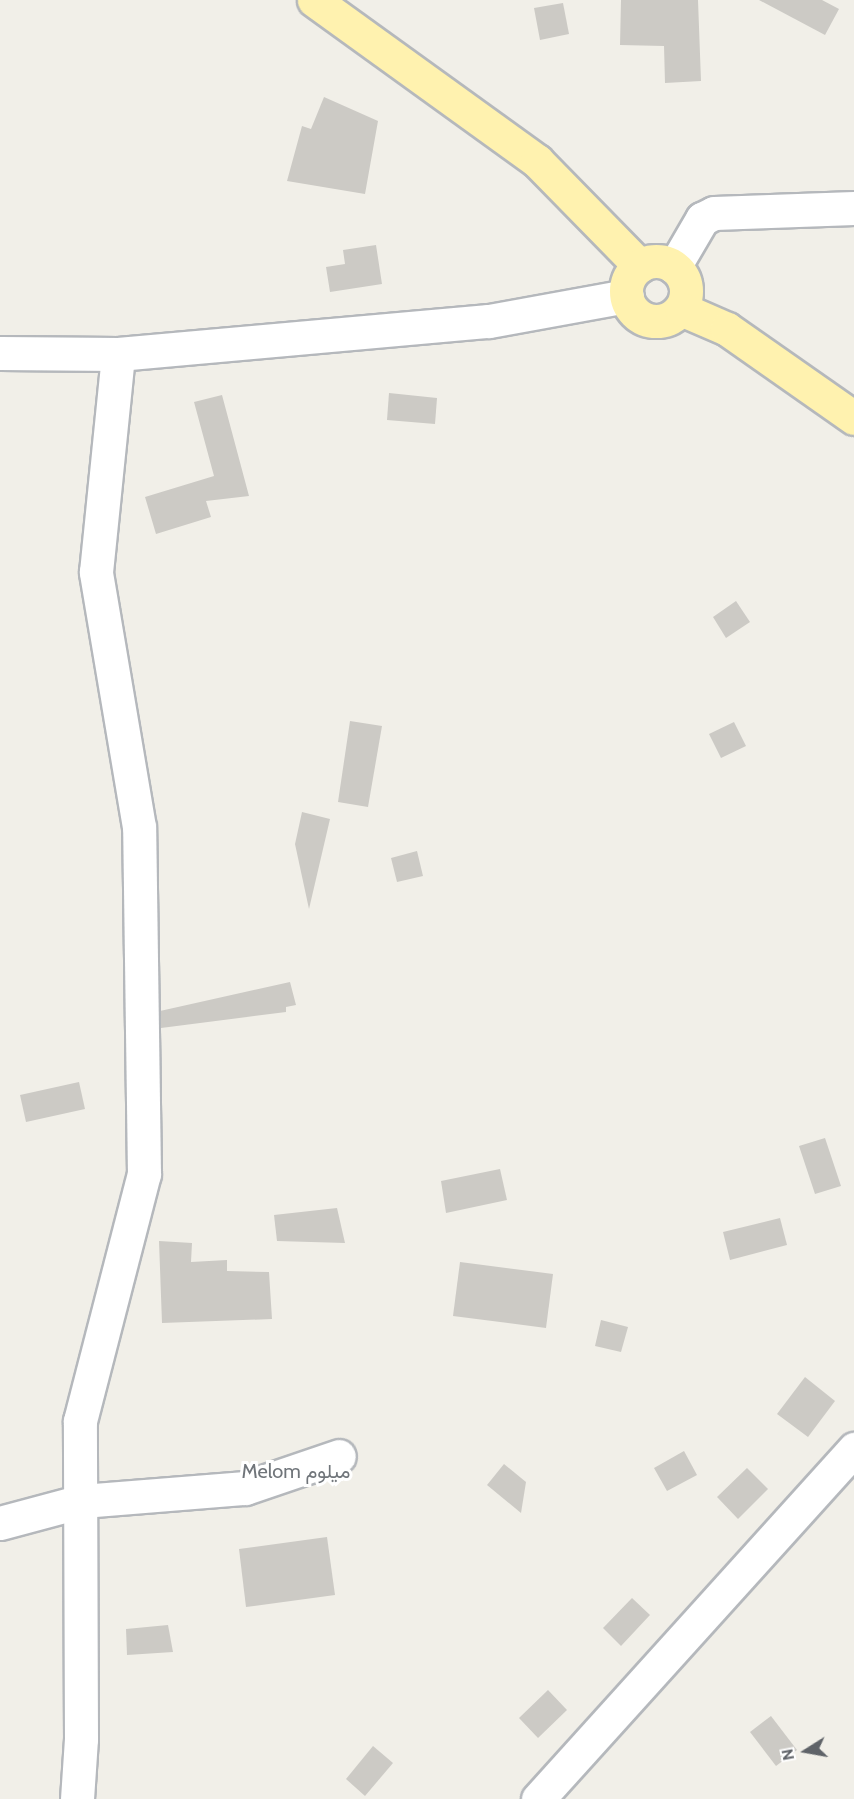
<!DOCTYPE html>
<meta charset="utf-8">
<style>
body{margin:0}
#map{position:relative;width:854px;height:1799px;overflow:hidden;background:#f1efe8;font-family:Cabin,Vazirmatn,sans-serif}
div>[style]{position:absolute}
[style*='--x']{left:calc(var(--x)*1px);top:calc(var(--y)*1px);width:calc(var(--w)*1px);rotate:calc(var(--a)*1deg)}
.building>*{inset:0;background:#cccac5}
.roads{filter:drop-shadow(2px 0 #b5b8bc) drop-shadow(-2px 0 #b5b8bc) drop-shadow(0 2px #b5b8bc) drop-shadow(0 -2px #b5b8bc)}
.minor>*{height:33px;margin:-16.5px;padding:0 16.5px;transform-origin:16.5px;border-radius:16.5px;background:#fff}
.secondary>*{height:33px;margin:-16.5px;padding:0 16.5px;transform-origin:16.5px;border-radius:16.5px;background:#fff}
.primary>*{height:33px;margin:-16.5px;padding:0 16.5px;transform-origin:16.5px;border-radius:16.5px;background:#fff2af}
.primary>.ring{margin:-16.5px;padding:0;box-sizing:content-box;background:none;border:33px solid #fff2af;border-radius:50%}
span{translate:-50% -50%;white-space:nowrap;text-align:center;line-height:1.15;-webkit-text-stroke:6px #fff;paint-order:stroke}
.neighbourhood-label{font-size:20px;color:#70757a}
.north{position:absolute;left:776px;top:1721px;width:60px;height:60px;-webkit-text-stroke:4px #fff;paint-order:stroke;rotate:259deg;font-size:16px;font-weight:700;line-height:24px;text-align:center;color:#5f6368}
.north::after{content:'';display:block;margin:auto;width:21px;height:27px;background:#5f6368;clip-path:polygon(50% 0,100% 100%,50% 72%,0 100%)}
</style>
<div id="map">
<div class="building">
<i style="clip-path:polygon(621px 0,698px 0,701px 81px,665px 83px,664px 46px,620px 45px)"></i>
<i style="clip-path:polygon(759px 0,822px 0,839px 9px,825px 35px)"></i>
<i style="clip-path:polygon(563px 3px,569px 34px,540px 40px,534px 8px)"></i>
<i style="clip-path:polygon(324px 97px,378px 121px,365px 194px,287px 181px,302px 126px,311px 129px)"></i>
<i style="clip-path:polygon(376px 245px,382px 284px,330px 292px,326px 267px,345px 264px,343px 250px)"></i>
<i style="clip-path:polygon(389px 393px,437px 398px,435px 424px,387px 420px)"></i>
<i style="clip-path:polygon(222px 395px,249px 496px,206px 501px,211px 517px,156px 534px,145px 497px,214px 476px,194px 402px)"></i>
<i style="clip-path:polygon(736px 601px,750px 622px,726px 638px,713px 617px)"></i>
<i style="clip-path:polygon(350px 721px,382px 726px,368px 807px,338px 802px)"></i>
<i style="clip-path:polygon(734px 722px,746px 746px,721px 758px,709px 734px)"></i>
<i style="clip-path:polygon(302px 812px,330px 819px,309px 909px,295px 844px)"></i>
<i style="clip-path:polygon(417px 851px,423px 876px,397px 882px,391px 858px)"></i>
<i style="clip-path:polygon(290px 982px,296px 1005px,286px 1007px,286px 1012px,161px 1028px,160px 1011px)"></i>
<i style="clip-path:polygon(79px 1082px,85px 1109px,26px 1122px,20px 1095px)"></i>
<i style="clip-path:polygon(825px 1138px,841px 1186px,815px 1194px,799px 1146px)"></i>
<i style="clip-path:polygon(500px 1169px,507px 1200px,446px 1213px,441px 1181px)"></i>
<i style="clip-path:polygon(337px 1208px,345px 1243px,277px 1241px,274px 1215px)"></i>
<i style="clip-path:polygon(780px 1218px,787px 1245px,730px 1260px,723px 1232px)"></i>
<i style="clip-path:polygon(159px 1241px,192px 1243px,191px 1262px,227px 1260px,227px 1271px,269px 1272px,272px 1319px,162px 1323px)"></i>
<i style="clip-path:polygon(460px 1262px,553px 1274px,546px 1328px,453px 1316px)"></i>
<i style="clip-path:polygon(601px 1320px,628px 1327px,621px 1352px,595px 1346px)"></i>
<i style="clip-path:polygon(805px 1377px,835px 1401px,808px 1437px,777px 1414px)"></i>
<i style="clip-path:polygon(684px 1451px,697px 1475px,667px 1491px,654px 1468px)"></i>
<i style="clip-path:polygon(504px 1464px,526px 1482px,521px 1513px,487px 1485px)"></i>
<i style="clip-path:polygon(747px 1468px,768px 1489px,738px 1519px,717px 1497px)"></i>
<i style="clip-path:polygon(327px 1537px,335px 1595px,246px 1607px,239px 1549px)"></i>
<i style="clip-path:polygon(632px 1598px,650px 1615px,621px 1646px,603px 1628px)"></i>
<i style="clip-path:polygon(168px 1625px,173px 1652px,127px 1655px,126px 1629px)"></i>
<i style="clip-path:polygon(548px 1690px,567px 1710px,538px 1738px,519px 1718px)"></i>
<i style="clip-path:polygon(771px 1716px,797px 1750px,776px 1766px,750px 1732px)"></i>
<i style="clip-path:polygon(373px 1746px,393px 1763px,365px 1796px,346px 1779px)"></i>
</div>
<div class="roads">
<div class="minor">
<i style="--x:674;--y:267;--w:56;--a:-59.7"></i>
<i style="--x:702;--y:219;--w:13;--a:-27"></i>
<i style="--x:714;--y:213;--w:140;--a:-2"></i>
<i style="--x:0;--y:353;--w:118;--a:0.5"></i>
<i style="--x:118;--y:354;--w:372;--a:-5.1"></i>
<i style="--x:489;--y:321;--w:140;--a:-10.3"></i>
<i style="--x:0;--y:1523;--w:85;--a:-15"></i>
<i style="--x:82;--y:1501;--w:164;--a:-4.6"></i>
<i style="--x:245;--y:1488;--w:99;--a:-18.8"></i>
<i style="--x:77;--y:1799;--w:60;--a:-86.2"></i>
<i style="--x:81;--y:1739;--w:318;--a:-90.2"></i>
<i style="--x:80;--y:1421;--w:255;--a:-75.5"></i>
<i style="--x:144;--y:1174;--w:347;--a:-90.8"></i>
<i style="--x:139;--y:827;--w:259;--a:-99.6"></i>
<i style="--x:96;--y:572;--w:219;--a:-84.2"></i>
</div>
<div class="secondary">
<i style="--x:538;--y:1799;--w:472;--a:-47.9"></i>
</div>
<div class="primary">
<i style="--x:314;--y:0;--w:275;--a:35.8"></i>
<i style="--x:537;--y:161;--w:147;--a:45.6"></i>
<i class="ring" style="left:626px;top:261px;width:27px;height:27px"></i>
<i style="--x:681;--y:309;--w:50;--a:23.5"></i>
<i style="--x:727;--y:329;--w:155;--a:35"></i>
</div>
</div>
<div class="neighbourhood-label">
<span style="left:296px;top:1471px">Melom ميلوم</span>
</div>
<div class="north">N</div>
</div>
